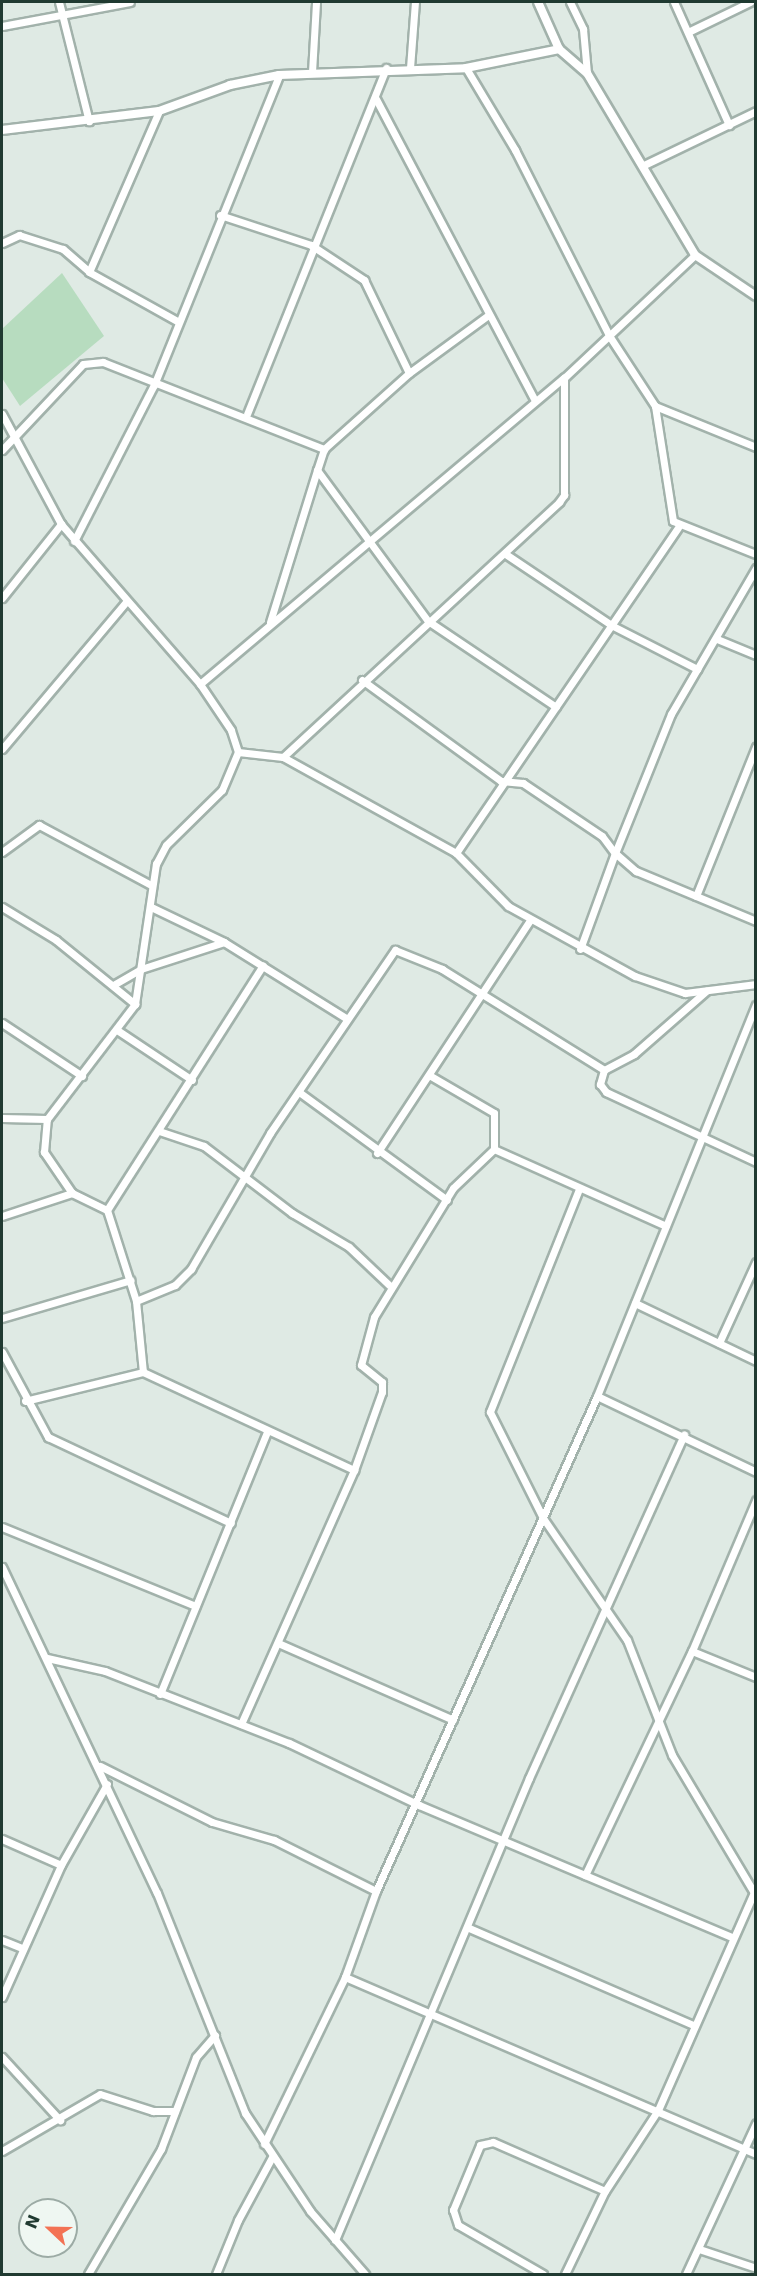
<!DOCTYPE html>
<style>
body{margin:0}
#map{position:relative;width:757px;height:2276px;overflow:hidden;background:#dfeae4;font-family:"DejaVu Sans",sans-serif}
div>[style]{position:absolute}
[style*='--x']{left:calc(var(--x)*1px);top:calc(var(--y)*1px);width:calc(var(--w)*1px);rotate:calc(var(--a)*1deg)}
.green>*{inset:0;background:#b7dcbf}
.roads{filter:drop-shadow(2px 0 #a2b2ab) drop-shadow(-2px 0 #a2b2ab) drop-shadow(0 2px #a2b2ab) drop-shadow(0 -2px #a2b2ab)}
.minor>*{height:7px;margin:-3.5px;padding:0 3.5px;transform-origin:3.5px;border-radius:3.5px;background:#fff}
.tertiary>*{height:8px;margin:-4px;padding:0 4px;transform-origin:4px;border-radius:4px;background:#fff}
span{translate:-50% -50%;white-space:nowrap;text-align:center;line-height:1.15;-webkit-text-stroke:5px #eff7f2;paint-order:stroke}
.frame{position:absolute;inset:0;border:3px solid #203a31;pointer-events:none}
.north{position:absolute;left:18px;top:2198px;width:60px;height:60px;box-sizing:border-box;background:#eff7f2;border:2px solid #9caba5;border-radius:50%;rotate:292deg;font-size:16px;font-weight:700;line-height:24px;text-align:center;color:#203a31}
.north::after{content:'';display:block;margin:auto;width:21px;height:27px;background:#f37254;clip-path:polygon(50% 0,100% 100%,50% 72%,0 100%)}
</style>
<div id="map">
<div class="green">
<i style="clip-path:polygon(62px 273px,104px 336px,20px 406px,2px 378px,2px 329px)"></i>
</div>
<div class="roads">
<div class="minor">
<i style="--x:59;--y:2;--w:123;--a:75.9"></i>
<i style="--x:570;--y:2;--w:30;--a:64"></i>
<i style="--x:583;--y:29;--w:44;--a:84.8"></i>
<i style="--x:674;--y:2;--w:135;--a:65.9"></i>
<i style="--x:2;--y:26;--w:130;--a:-10.6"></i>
<i style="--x:688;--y:32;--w:69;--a:-25.8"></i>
<i style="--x:410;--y:68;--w:66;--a:-85.7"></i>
<i style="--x:466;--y:68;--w:96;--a:59.1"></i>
<i style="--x:515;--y:150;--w:210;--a:63.1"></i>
<i style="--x:610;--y:337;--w:82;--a:56.9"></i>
<i style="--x:655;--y:406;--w:109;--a:22.1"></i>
<i style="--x:312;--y:72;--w:70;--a:-86.7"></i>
<i style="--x:376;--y:99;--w:340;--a:62.2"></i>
<i style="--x:644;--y:165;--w:124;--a:-25.7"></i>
<i style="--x:220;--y:215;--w:96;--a:18.2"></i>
<i style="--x:311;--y:245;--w:64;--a:33.4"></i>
<i style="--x:364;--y:280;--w:103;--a:64.2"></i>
<i style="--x:2;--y:243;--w:19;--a:-25"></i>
<i style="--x:19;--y:235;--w:46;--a:17.7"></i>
<i style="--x:63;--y:249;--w:35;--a:41"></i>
<i style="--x:89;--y:272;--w:101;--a:29.1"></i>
<i style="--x:89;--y:272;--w:176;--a:-66.5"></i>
<i style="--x:487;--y:316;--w:97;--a:143.8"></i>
<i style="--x:409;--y:373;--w:114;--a:138.2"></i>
<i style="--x:324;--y:449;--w:22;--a:108"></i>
<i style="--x:317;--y:470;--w:187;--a:53.7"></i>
<i style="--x:428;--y:621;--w:154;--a:33.9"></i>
<i style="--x:655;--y:406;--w:116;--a:81.1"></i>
<i style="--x:673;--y:521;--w:89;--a:21.7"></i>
<i style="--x:2;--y:414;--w:125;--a:61.8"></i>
<i style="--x:61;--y:524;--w:212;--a:49"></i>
<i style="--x:247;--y:414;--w:373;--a:-68.1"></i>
<i style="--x:2;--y:450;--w:118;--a:-46.7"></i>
<i style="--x:83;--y:364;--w:20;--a:-6"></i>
<i style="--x:103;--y:362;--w:238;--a:21.5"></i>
<i style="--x:74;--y:541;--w:175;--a:-62.9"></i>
<i style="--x:154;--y:385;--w:334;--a:-68"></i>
<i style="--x:507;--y:555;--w:125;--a:33.9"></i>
<i style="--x:611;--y:625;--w:97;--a:27.1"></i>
<i style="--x:756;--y:568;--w:169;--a:120.2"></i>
<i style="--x:671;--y:714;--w:150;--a:111.9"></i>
<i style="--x:615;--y:853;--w:28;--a:41"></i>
<i style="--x:636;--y:871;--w:130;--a:22.6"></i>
<i style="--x:2;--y:598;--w:95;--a:-51.4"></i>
<i style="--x:270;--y:622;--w:159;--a:-72.8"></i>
<i style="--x:717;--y:639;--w:42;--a:22.3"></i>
<i style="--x:362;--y:680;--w:172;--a:36"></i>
<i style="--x:501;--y:781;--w:22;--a:5"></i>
<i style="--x:523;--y:783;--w:95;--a:33.9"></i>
<i style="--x:602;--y:836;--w:21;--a:53"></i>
<i style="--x:615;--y:853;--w:102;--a:110"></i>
<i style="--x:2;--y:749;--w:191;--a:-49.9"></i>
<i style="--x:238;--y:752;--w:45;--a:6.3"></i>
<i style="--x:283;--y:757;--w:198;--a:29"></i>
<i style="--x:456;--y:853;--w:74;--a:45.5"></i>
<i style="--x:508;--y:906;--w:145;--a:28.9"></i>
<i style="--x:635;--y:976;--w:53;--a:18.8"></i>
<i style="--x:685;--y:993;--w:72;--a:-7.2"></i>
<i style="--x:283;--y:757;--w:376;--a:-42.7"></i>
<i style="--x:559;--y:502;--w:9;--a:-54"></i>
<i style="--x:564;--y:495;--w:117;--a:-90"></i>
<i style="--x:2;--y:852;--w:46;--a:-36.1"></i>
<i style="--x:39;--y:825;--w:127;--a:28.2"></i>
<i style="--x:456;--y:853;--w:394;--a:-55.7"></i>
<i style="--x:696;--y:896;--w:161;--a:-68.1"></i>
<i style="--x:2;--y:907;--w:63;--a:31.4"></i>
<i style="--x:56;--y:940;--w:102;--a:39"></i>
<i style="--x:151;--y:907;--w:81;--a:25.6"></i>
<i style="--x:224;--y:942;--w:145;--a:32"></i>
<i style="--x:115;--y:984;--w:30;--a:-30"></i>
<i style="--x:141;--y:969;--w:87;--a:-18"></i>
<i style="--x:2;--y:1023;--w:96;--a:33.5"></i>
<i style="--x:117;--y:1030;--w:90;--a:33.7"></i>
<i style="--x:604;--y:1070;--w:15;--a:106"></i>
<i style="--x:600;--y:1084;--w:10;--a:53"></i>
<i style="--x:606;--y:1092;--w:166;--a:25"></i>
<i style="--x:429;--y:1075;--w:75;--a:30.3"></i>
<i style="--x:494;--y:1113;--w:36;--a:90"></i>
<i style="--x:299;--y:1092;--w:183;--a:36.1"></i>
<i style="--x:2;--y:1118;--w:45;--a:1.3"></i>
<i style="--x:159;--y:1131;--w:47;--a:18.4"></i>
<i style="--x:204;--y:1146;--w:111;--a:37.3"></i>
<i style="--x:292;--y:1213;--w:66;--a:30.8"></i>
<i style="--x:349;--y:1247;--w:55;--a:43.5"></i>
<i style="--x:377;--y:1153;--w:279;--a:-56.7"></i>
<i style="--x:579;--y:1189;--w:240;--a:111.8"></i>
<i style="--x:490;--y:1412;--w:119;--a:63.4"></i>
<i style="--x:543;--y:1518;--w:148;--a:55.5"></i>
<i style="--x:627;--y:1640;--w:123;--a:68.6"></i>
<i style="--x:672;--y:1755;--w:164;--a:59.2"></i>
<i style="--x:72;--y:1193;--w:50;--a:-124.3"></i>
<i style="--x:44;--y:1152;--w:33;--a:-85"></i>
<i style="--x:47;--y:1119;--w:145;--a:-52.6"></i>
<i style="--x:135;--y:1004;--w:142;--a:-81.5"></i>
<i style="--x:156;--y:864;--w:21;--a:-62"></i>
<i style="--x:166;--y:845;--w:78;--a:-44.5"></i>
<i style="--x:222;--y:790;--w:41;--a:-67.2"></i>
<i style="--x:238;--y:752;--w:23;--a:-108"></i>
<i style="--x:231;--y:730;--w:55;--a:-124"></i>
<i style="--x:200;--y:684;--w:476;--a:-40.1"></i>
<i style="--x:564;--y:378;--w:180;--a:-43.2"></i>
<i style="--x:107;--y:1210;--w:290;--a:-57.5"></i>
<i style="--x:2;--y:1216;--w:74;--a:-18.2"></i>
<i style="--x:72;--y:1193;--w:39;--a:26"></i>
<i style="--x:107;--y:1210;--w:96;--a:72.3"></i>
<i style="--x:136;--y:1301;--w:71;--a:84.4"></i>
<i style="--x:143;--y:1372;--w:233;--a:24.9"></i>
<i style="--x:136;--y:1301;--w:42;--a:-22.3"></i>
<i style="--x:175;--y:1285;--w:23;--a:-45"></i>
<i style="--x:191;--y:1269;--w:157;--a:-59.8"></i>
<i style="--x:270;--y:1133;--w:222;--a:-55.7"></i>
<i style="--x:395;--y:950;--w:51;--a:22"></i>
<i style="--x:442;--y:969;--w:191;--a:31.9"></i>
<i style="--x:604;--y:1070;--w:34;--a:-28"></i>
<i style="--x:634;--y:1054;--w:96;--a:-41.2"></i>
<i style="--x:635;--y:1303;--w:134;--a:25.6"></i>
<i style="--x:2;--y:1318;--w:134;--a:-16.4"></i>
<i style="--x:719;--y:1343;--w:89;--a:-65.4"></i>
<i style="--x:2;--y:1352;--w:97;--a:61.6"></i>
<i style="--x:48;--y:1437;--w:202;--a:25.2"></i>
<i style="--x:597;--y:1396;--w:176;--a:25.5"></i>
<i style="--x:25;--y:1401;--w:122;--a:-13.8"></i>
<i style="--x:2;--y:1527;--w:209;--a:22.2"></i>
<i style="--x:2;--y:1567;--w:361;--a:64.6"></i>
<i style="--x:157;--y:1893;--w:237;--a:68.2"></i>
<i style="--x:245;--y:2113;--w:118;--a:56.4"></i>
<i style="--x:310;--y:2211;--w:84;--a:48.9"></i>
<i style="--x:278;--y:1643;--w:191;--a:23.7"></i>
<i style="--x:692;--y:1651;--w:69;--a:22.1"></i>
<i style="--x:47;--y:1658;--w:59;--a:12.6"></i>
<i style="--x:105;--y:1671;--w:198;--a:21.4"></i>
<i style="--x:289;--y:1743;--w:144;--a:25.5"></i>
<i style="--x:419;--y:1805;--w:340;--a:22.9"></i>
<i style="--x:160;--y:1694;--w:283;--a:-67.8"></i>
<i style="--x:241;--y:1724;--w:278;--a:-66"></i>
<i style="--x:354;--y:1470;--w:83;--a:-70.3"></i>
<i style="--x:382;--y:1392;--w:10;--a:-90"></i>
<i style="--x:382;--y:1382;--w:27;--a:-141"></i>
<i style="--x:361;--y:1365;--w:50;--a:-74.8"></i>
<i style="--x:374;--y:1317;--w:151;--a:-58.5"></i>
<i style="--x:453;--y:1188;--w:57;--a:-43.6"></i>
<i style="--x:494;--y:1149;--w:188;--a:24.1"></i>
<i style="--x:100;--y:1766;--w:125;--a:26.6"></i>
<i style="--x:212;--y:1822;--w:65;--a:16.2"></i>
<i style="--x:274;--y:1840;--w:114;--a:26.6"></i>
<i style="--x:2;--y:1839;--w:64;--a:23.8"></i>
<i style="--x:585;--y:1875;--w:248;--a:-64.5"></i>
<i style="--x:692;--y:1651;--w:164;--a:-67"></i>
<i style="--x:469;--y:1928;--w:244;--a:23.4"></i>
<i style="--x:2;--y:1940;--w:22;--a:22"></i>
<i style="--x:345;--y:1977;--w:447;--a:23.3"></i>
<i style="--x:2;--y:1997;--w:145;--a:-65.9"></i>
<i style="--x:61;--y:1865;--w:93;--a:-60.4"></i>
<i style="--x:2;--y:2057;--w:86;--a:47.4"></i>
<i style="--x:264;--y:2144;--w:186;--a:-64.1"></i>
<i style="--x:345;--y:1977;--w:91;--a:-70.2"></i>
<i style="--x:376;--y:1891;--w:542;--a:-65.94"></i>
<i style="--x:597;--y:1396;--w:422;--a:-67.9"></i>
<i style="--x:2;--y:2151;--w:113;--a:-30.2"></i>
<i style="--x:100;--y:2094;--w:56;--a:17.8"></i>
<i style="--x:153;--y:2111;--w:22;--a:0"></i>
<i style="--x:335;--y:2240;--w:501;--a:-67.22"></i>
<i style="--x:529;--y:1778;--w:377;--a:-65.7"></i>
<i style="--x:699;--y:2249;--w:60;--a:18.4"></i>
<i style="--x:88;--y:2274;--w:145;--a:-59.7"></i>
<i style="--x:161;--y:2149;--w:98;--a:-69.2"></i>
<i style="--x:196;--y:2057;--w:29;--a:-49"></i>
<i style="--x:216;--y:2274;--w:58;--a:-67.8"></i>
<i style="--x:238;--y:2220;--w:72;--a:-61.6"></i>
<i style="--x:543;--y:2274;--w:98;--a:-150"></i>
<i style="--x:458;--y:2225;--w:16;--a:-108"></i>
<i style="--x:453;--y:2210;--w:70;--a:-67.4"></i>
<i style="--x:480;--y:2145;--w:13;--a:-13"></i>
<i style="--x:493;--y:2142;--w:122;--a:23.6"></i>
<i style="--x:565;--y:2274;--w:92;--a:-64.3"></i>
<i style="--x:605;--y:2191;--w:97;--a:-56.8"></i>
<i style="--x:658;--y:2110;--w:243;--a:-66.2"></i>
<i style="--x:686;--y:2274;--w:166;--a:-65.1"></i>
</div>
<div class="tertiary">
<i style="--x:538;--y:2;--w:51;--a:65.9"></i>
<i style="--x:559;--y:49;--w:37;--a:41"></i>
<i style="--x:587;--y:73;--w:212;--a:59.3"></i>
<i style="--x:695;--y:255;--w:73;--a:33.9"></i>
<i style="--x:2;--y:130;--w:158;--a:-6.9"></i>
<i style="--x:159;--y:111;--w:76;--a:-20.1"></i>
<i style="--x:230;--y:85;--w:50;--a:-11.5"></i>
<i style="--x:279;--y:75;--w:187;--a:-2.1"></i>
<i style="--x:466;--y:68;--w:95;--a:-11.5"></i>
</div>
</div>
<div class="frame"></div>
<div class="north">N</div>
</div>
